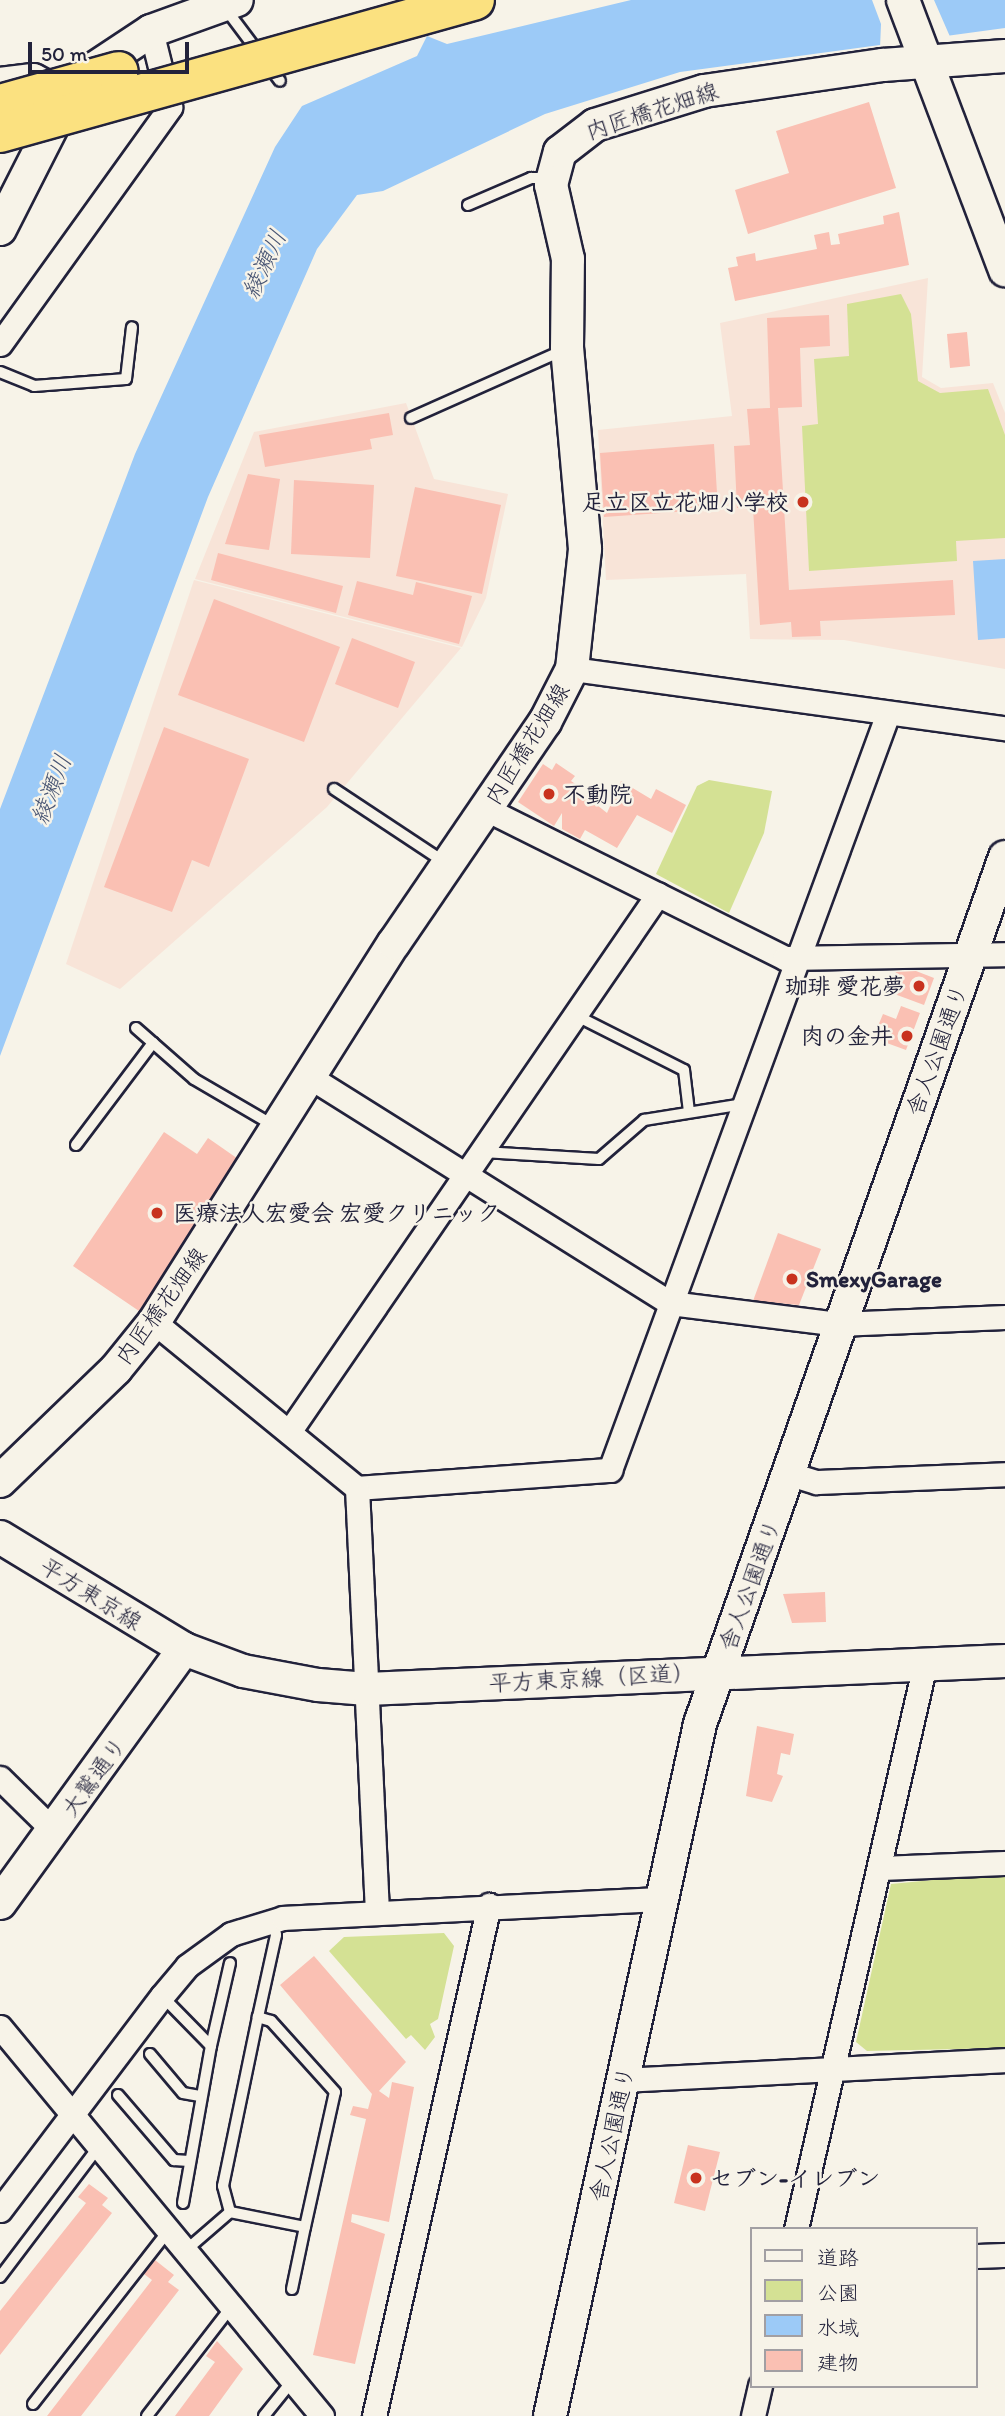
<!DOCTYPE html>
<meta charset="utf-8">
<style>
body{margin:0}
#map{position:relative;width:1005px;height:2416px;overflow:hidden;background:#f7f3e8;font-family:Itim,"Klee One",sans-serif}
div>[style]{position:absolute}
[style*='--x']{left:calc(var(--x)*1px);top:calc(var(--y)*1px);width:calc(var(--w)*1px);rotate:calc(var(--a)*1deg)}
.built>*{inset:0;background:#f8e4d8}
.green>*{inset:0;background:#d4e194}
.water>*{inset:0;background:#9ccaf7}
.pier>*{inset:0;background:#f7f3e8}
.building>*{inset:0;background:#fac0b3}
.roads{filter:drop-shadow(2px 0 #22223b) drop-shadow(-2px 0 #22223b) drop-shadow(0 2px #22223b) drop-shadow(0 -2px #22223b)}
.lane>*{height:10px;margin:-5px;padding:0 5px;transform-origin:5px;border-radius:5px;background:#f7f3e8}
.street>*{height:23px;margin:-11.5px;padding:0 11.5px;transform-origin:11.5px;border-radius:11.5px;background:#f7f3e8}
.secondary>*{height:32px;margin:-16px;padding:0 16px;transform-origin:16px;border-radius:16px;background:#f7f3e8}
.bridges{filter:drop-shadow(2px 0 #22223b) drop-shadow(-2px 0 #22223b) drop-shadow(0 2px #22223b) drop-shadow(0 -2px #22223b)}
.highway-bridge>*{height:38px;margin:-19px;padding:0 19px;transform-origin:19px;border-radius:19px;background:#fbe180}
.dots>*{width:19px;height:19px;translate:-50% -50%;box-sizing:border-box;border:4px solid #f7f3e8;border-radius:50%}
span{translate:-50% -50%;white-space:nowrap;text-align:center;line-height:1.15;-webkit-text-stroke:5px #f7f3e8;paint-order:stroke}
.street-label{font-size:23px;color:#22223b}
.poi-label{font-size:23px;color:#22223b;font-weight:700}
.right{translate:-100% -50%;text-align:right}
.left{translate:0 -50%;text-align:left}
.water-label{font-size:24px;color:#475473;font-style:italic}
.legend{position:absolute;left:750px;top:2227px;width:228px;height:161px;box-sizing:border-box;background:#f7f3e8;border:2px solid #a29fa3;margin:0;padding:9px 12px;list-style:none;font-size:21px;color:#22223b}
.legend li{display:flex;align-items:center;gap:14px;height:35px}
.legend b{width:35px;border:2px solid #a29fa3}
.scale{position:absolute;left:28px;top:42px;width:161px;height:32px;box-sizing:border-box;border:4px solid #22223b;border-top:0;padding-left:9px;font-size:21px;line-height:24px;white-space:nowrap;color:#22223b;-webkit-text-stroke:5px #f7f3e8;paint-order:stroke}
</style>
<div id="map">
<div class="built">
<i style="clip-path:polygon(928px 278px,922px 377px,941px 388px,993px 383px,1005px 413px,1005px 669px,844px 640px,750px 639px,746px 574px,606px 580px,598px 430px,732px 416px,720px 323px)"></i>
<i style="clip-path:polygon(406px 403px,434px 479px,508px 494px,486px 598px,462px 647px,195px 579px,254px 432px)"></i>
<i style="clip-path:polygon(194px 580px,461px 648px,327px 807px,120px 989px,66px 964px)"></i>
</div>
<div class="green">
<i style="clip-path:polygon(901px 294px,911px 314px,918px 381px,940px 393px,988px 389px,1005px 435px,1005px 538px,956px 541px,957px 561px,809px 571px,802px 426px,818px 424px,814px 359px,849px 356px,847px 304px)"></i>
<i style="clip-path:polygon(709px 780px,772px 791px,764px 833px,729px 913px,656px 874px,697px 786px)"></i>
<i style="clip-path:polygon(1005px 1873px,1005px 2048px,867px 2051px,856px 2042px,891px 1884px)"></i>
<i style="clip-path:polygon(444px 1933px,454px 1946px,438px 2019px,430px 2024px,435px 2037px,425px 2050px,411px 2035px,406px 2039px,329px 1951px,344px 1937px)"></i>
</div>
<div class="water">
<i style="clip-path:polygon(631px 0,1005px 0,1005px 28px,680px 72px,545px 114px,383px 191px,357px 195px,317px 249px,208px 497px,0 1056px,0 809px,135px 454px,275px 147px,302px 106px,417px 56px,427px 36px,447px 44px)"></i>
<i style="clip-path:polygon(1005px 559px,1005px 638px,978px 640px,973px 561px)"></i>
</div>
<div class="pier">
<i style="clip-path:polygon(872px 0,934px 0,951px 39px,880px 48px,881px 24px)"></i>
</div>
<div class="building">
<i style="clip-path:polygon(869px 102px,896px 188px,748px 234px,735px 190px,789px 173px,776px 131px)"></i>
<i style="clip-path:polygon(899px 212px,909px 265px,735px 301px,728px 268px,738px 266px,736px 257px,755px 253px,756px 261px,817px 249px,814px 235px,829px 232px,831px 245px,840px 244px,838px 234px,884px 224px,883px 216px)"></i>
<i style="clip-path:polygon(829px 315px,830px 346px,800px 348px,802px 407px,778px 408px,789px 590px,953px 580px,955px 615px,820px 621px,821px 636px,792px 637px,791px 622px,760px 625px,753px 508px,737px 508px,734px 446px,750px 445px,747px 409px,770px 408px,767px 318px)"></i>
<i style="clip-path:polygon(967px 332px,970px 366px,950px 368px,947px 334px)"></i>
<i style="clip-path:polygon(389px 413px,393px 435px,370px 439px,372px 449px,265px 467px,259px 435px)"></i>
<i style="clip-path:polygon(714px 444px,718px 509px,604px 517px,600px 453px)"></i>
<i style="clip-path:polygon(248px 474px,280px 479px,269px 550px,225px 544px)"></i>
<i style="clip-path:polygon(294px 480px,374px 485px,370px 558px,291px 554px)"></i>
<i style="clip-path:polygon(415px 487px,501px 505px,482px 594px,396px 576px)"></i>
<i style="clip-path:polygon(218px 553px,343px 586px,336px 613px,211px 580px)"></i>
<i style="clip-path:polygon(357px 581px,413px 595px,416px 582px,472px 596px,459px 644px,348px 615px)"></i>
<i style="clip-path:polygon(214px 599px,340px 647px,304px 742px,178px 695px)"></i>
<i style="clip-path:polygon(352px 638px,415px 662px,398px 708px,335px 684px)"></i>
<i style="clip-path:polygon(164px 727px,249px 759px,209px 867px,192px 860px,172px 912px,104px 887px)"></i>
<i style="clip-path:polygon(556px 763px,575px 776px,571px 781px,580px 787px,575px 795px,582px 793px,607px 813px,621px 781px,651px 799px,656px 789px,686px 805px,672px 833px,637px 815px,617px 848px,585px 830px,580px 839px,562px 829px,562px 813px,554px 826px,518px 802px,543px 764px,552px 770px)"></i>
<i style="clip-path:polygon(916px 971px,934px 978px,924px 1005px,889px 992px,896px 972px)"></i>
<i style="clip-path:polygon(901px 1006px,920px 1013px,906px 1050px,873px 1038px,883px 1014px,896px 1019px)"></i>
<i style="clip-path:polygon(164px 1132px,197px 1154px,208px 1138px,241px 1161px,139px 1311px,73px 1266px)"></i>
<i style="clip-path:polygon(778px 1233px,821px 1249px,799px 1305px,753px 1301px)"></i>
<i style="clip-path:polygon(825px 1592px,826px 1622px,792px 1623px,783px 1594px)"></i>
<i style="clip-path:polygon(757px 1726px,794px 1734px,790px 1755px,781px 1753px,777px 1774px,783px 1776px,772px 1802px,746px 1796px)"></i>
<i style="clip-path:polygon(314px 1956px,406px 2062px,379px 2091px,389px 2098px,392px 2082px,414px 2087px,389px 2222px,352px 2214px,351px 2222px,385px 2234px,355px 2364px,313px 2355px,366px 2119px,350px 2115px,353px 2106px,368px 2109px,372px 2094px,280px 1985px)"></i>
<i style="clip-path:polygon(688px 2145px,720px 2152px,705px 2211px,674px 2203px)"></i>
<i style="clip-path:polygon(89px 2184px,108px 2198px,102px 2205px,112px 2213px,0 2355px,0 2311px,86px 2203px,78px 2197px)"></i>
<i style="clip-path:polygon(155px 2260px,174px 2275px,168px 2282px,179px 2290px,81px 2416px,47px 2416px,152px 2280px,144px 2274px)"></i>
<i style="clip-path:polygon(217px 2341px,243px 2369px,209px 2416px,175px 2416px,215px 2362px,206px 2356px)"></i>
</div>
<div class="roads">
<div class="lane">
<i style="--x:225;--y:8;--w:91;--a:53"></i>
<i style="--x:468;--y:205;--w:69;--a:-23.2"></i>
<i style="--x:531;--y:178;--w:18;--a:0"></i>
<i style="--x:0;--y:372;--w:37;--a:22"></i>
<i style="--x:34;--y:386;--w:92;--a:-4.4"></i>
<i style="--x:126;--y:379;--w:52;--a:-83.4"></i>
<i style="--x:411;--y:418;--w:167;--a:-24"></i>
<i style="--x:334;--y:789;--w:134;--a:33.5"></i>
<i style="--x:575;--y:1015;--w:122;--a:26.8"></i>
<i style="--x:684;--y:1070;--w:42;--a:83.2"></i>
<i style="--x:136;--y:1028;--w:77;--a:41.3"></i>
<i style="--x:194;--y:1079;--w:95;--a:30.3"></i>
<i style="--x:76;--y:1145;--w:128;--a:-53"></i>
<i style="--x:483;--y:1152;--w:116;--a:3.5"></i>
<i style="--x:599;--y:1159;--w:60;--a:-40.9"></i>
<i style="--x:644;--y:1120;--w:101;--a:-9.1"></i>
<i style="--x:162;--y:1996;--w:70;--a:45.6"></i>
<i style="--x:211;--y:2046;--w:85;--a:-77.1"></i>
<i style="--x:150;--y:2054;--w:51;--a:49.8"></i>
<i style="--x:183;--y:2093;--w:17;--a:10"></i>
<i style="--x:118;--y:2095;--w:86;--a:49.3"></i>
<i style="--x:174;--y:2160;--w:15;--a:4"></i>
<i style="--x:183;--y:2203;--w:159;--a:-79.9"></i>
<i style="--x:230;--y:2212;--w:76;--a:11.3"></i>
<i style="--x:305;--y:2227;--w:138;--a:-77.5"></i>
<i style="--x:335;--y:2092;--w:96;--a:-132"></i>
<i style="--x:271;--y:2021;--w:14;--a:-163"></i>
<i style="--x:258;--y:2017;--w:84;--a:-77.6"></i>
<i style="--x:276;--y:1935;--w:15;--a:-101"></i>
<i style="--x:230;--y:2212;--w:27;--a:-105"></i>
<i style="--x:223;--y:2186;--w:173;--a:-78.3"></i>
<i style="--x:185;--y:2251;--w:60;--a:-40.9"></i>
<i style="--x:0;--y:2277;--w:164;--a:-52.9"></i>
<i style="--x:292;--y:2289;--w:63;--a:-78.2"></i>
<i style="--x:33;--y:2404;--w:221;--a:-52"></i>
<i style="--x:147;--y:2416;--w:139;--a:-52.3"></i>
<i style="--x:264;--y:2416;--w:46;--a:-51.1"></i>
</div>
<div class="street">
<i style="--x:0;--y:344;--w:292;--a:-54.3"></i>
<i style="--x:170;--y:107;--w:78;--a:-104"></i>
<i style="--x:572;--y:669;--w:437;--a:7.8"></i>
<i style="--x:486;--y:809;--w:334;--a:26.5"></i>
<i style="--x:785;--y:958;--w:220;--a:-1"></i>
<i style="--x:313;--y:1079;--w:421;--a:32.1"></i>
<i style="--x:670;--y:1303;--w:169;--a:7.1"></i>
<i style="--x:838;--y:1324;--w:167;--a:-2.4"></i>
<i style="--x:154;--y:1322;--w:262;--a:39.3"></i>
<i style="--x:357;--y:1488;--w:254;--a:-4.1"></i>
<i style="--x:610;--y:1470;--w:806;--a:-69.83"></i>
<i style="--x:289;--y:1432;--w:652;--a:-55.55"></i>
<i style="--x:790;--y:1474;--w:28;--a:17"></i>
<i style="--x:817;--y:1482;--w:188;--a:-2.4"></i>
<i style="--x:357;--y:1488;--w:423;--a:87.3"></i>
<i style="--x:0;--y:1778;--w:76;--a:44.5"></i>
<i style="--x:880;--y:1868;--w:125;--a:-2.3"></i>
<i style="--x:0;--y:2027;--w:505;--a:50.38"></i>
<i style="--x:624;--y:2080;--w:382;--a:-3"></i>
<i style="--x:0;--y:2210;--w:268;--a:-52.9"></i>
<i style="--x:162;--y:1996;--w:39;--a:-50"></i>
<i style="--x:187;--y:1966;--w:54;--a:-36"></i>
<i style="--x:231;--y:1934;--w:54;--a:-17.1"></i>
<i style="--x:283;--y:1918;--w:380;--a:-2.9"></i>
<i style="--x:796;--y:2229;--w:580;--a:-77.14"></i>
<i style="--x:975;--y:2256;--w:30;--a:-2"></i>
<i style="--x:374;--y:2416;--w:524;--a:-77.32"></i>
<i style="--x:753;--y:2416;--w:31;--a:-77"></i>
</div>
<div class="secondary">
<i style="--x:903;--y:0;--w:289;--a:69.3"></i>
<i style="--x:0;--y:84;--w:33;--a:-7"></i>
<i style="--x:33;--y:80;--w:21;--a:28"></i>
<i style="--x:0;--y:229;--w:148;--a:-63.1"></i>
<i style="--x:67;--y:97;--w:40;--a:-46"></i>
<i style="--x:95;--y:68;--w:67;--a:-33.5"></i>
<i style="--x:151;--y:31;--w:91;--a:-19.8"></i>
<i style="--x:0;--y:1481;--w:161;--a:-44"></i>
<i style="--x:116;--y:1369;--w:60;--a:-51"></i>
<i style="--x:154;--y:1322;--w:449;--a:-57.7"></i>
<i style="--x:394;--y:943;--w:268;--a:-55.7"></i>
<i style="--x:545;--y:722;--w:59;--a:-63"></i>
<i style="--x:572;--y:669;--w:121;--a:-83.8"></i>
<i style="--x:585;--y:549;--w:201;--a:-95.1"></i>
<i style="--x:567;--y:349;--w:90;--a:-89.4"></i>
<i style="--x:568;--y:259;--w:76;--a:-102.9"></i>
<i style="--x:551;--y:185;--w:34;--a:-75"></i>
<i style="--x:560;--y:152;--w:44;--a:-37.6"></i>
<i style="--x:595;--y:125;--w:114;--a:-17.3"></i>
<i style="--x:704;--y:91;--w:181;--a:-8.3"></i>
<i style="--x:883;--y:65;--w:122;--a:-4.2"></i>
<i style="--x:0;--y:1537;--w:215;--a:31.3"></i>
<i style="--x:184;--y:1649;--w:63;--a:20.4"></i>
<i style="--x:243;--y:1671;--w:76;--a:10.6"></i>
<i style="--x:318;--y:1685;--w:49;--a:4.7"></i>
<i style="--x:367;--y:1689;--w:639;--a:-2.51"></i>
<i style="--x:0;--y:1903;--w:314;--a:-54.1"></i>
<i style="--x:550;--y:2416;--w:708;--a:-77.77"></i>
<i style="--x:700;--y:1724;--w:919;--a:-70.62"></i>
</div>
</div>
<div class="bridges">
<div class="highway-bridge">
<i style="--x:0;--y:104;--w:123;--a:-15.5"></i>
<i style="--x:0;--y:133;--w:493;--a:-15.6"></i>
</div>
</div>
<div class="dots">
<i style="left:803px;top:502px;background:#c8321e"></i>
<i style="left:549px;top:794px;background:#c8321e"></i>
<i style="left:919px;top:986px;background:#c8321e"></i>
<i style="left:907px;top:1036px;background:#c8321e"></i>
<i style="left:157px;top:1213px;background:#c8321e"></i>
<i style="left:792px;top:1279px;background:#c8321e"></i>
<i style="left:696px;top:2178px;background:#c8321e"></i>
</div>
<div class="street-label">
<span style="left:652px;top:111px;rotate:-18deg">内匠橋花畑線</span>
<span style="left:527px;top:744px;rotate:-58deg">内匠橋花畑線</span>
<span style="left:937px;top:1050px;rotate:-70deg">舎人公園通り</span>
<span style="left:161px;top:1306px;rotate:-54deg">内匠橋花畑線</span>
<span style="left:750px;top:1585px;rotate:-70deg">舎人公園通り</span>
<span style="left:91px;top:1594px;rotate:32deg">平方東京線</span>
<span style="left:592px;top:1678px;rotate:-3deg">平方東京線（区道）</span>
<span style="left:94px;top:1777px;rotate:-54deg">大鷲通り</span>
<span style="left:612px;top:2134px;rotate:-78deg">舎人公園通り</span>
</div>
<div class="poi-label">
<span class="right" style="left:789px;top:502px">足立区立花畑小学校</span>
<span class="left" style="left:563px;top:794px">不動院</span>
<span class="right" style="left:905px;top:986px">珈琲 愛花夢</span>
<span class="right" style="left:893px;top:1036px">肉の金井</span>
<span class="left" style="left:173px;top:1213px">医療法人宏愛会 宏愛クリニック</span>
<span class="left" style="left:806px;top:1279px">SmexyGarage</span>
<span class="left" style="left:710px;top:2178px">セブン-イレブン</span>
</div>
<div class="water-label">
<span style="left:264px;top:264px;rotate:-65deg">綾瀬川</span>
<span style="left:51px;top:789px;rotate:-69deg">綾瀬川</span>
</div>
<ul class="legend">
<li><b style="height:9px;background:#f7f3e8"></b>道路</li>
<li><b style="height:19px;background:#d4e194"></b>公園</li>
<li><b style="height:19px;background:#9ccaf7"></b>水域</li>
<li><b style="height:19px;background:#fac0b3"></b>建物</li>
</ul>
<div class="scale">50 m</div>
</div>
